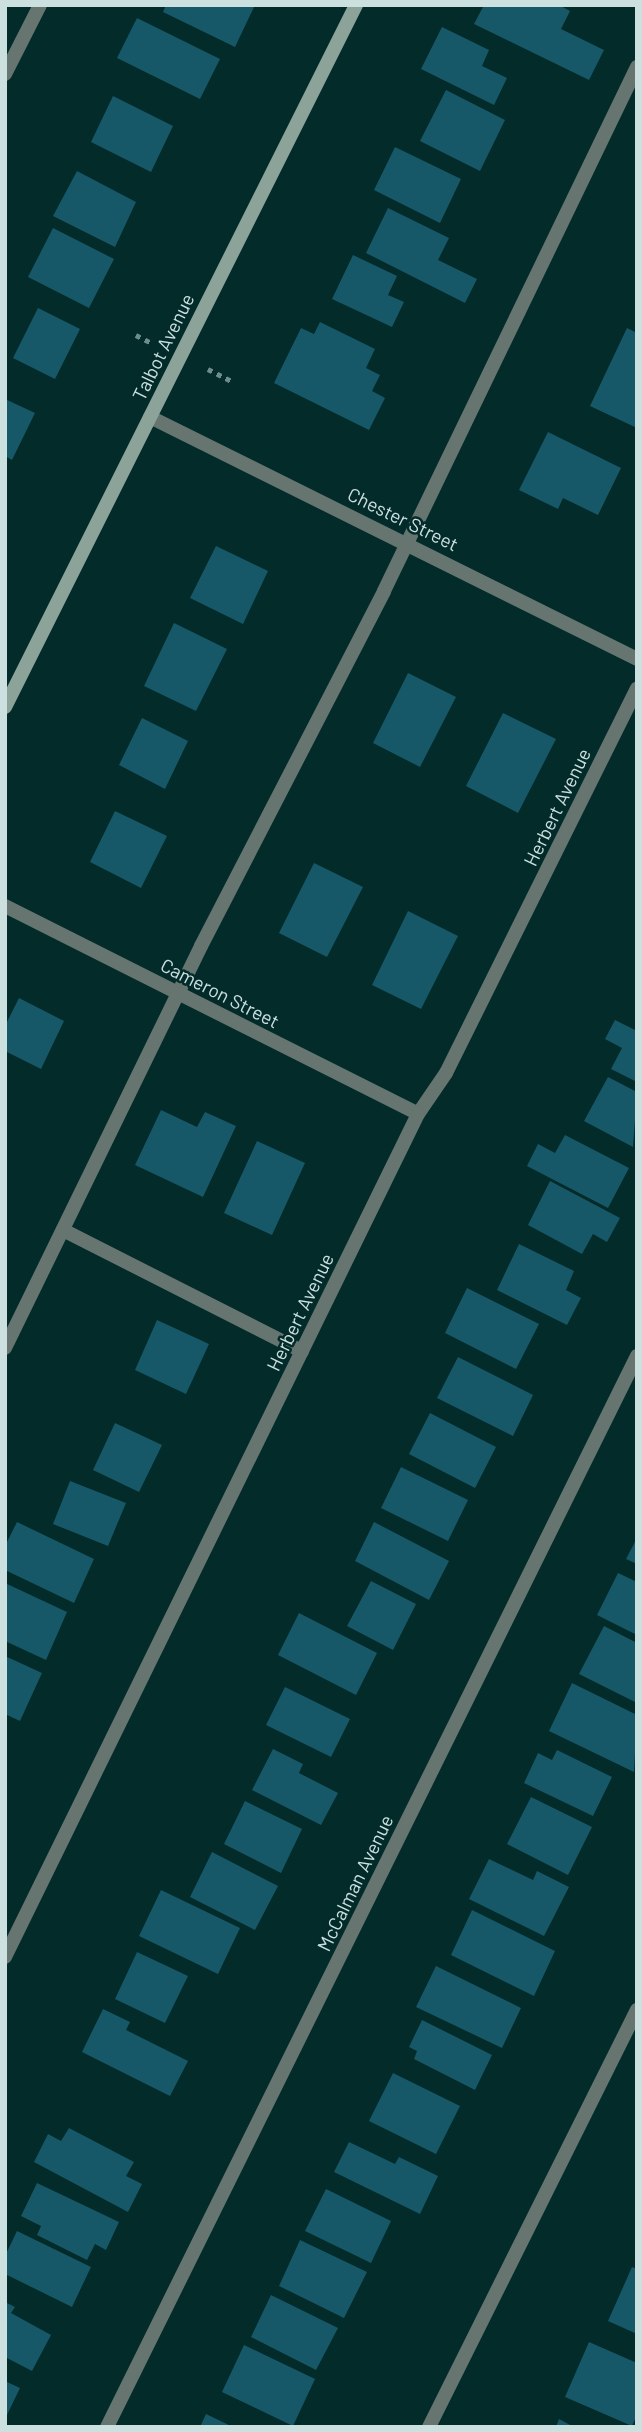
<!DOCTYPE html>
<style>
body{margin:0}
#map{position:relative;width:642px;height:2432px;overflow:hidden;background:#022b2a;font-family:Barlow,sans-serif}
div>[style]{position:absolute}
[style*='--x']{left:calc(var(--x)*1px);top:calc(var(--y)*1px);width:calc(var(--w)*1px);rotate:calc(var(--a)*1deg)}
.building>*{inset:0;background:#175868}
.path>*{height:4.5px;margin-top:-2.25px;transform-origin:0;background:repeating-linear-gradient(90deg,#6d8c8b 0 5px,transparent 0 10px)}
.lane>*{height:14px;margin:-7px;padding:0 7px;transform-origin:7px;border-radius:7px;background:#66756f}
.street>*{height:14px;margin:-7px;padding:0 7px;transform-origin:7px;border-radius:7px;background:#66756f}
.secondary>*{height:14px;margin:-7px;padding:0 7px;transform-origin:7px;border-radius:7px;background:#8ba399}
span{translate:-50% -50%;white-space:nowrap;text-align:center;line-height:1.15;-webkit-text-stroke:5px #022b2a;paint-order:stroke}
.street-label{font-size:19px;color:#cbe0df}
.frame{position:absolute;inset:0;border:7px solid #cbe0df;pointer-events:none}
</style>
<div id="map">
<div class="building">
<i style="clip-path:polygon(166px 5px,255px 5px,235px 47px,163px 12px)"></i>
<i style="clip-path:polygon(484px 5px,559px 5px,570px 11px,561px 29px,604px 50px,589px 80px,474px 24px)"></i>
<i style="clip-path:polygon(137px 18px,220px 59px,200px 99px,117px 58px)"></i>
<i style="clip-path:polygon(442px 27px,489px 50px,482px 66px,507px 78px,494px 105px,421px 69px)"></i>
<i style="clip-path:polygon(446px 90px,505px 120px,480px 171px,420px 141px)"></i>
<i style="clip-path:polygon(113px 96px,173px 126px,151px 172px,91px 142px)"></i>
<i style="clip-path:polygon(395px 147px,461px 179px,440px 223px,374px 190px)"></i>
<i style="clip-path:polygon(77px 171px,136px 202px,115px 247px,53px 216px)"></i>
<i style="clip-path:polygon(388px 208px,449px 238px,438px 260px,477px 279px,465px 303px,366px 253px)"></i>
<i style="clip-path:polygon(53px 228px,114px 259px,89px 308px,28px 277px)"></i>
<i style="clip-path:polygon(353px 255px,397px 276px,388px 295px,404px 302px,392px 327px,332px 299px)"></i>
<i style="clip-path:polygon(38px 308px,80px 329px,55px 379px,13px 358px)"></i>
<i style="clip-path:polygon(320px 322px,375px 349px,366px 368px,380px 375px,372px 391px,385px 398px,369px 430px,274px 383px,301px 328px,314px 334px)"></i>
<i style="clip-path:polygon(627px 328px,637px 333px,637px 428px,590px 406px)"></i>
<i style="clip-path:polygon(5px 399px,35px 413px,12px 460px,5px 456px)"></i>
<i style="clip-path:polygon(548px 432px,621px 468px,598px 515px,563px 498px,558px 509px,519px 490px)"></i>
<i style="clip-path:polygon(216px 546px,268px 571px,243px 624px,190px 598px)"></i>
<i style="clip-path:polygon(174px 623px,227px 649px,196px 711px,144px 686px)"></i>
<i style="clip-path:polygon(408px 673px,456px 697px,420px 767px,373px 743px)"></i>
<i style="clip-path:polygon(503px 713px,556px 739px,518px 813px,466px 786px)"></i>
<i style="clip-path:polygon(142px 718px,188px 741px,165px 789px,119px 765px)"></i>
<i style="clip-path:polygon(115px 811px,167px 836px,141px 888px,90px 862px)"></i>
<i style="clip-path:polygon(314px 863px,363px 887px,327px 957px,279px 933px)"></i>
<i style="clip-path:polygon(408px 911px,458px 936px,421px 1009px,372px 985px)"></i>
<i style="clip-path:polygon(19px 998px,64px 1021px,41px 1069px,5px 1051px,5px 1026px)"></i>
<i style="clip-path:polygon(615px 1020px,637px 1031px,637px 1082px,611px 1069px,622px 1048px,605px 1039px)"></i>
<i style="clip-path:polygon(608px 1077px,637px 1092px,633px 1147px,584px 1121px)"></i>
<i style="clip-path:polygon(161px 1110px,197px 1127px,205px 1112px,236px 1126px,203px 1197px,135px 1165px)"></i>
<i style="clip-path:polygon(565px 1135px,629px 1168px,608px 1208px,527px 1166px,538px 1144px,555px 1153px)"></i>
<i style="clip-path:polygon(257px 1141px,305px 1163px,272px 1235px,224px 1213px)"></i>
<i style="clip-path:polygon(550px 1181px,620px 1218px,607px 1242px,593px 1234px,582px 1254px,528px 1225px)"></i>
<i style="clip-path:polygon(519px 1244px,574px 1271px,566px 1290px,581px 1298px,567px 1325px,497px 1290px)"></i>
<i style="clip-path:polygon(467px 1288px,539px 1324px,516px 1369px,445px 1333px)"></i>
<i style="clip-path:polygon(157px 1320px,209px 1344px,186px 1394px,135px 1370px)"></i>
<i style="clip-path:polygon(458px 1357px,533px 1395px,513px 1436px,437px 1398px)"></i>
<i style="clip-path:polygon(430px 1413px,496px 1447px,475px 1488px,409px 1454px)"></i>
<i style="clip-path:polygon(115px 1423px,162px 1445px,139px 1492px,93px 1470px)"></i>
<i style="clip-path:polygon(401px 1467px,468px 1500px,448px 1541px,381px 1508px)"></i>
<i style="clip-path:polygon(70px 1481px,126px 1503px,108px 1546px,53px 1524px)"></i>
<i style="clip-path:polygon(17px 1522px,94px 1559px,74px 1603px,5px 1570px,5px 1546px)"></i>
<i style="clip-path:polygon(374px 1522px,449px 1561px,429px 1600px,355px 1561px)"></i>
<i style="clip-path:polygon(637px 1538px,637px 1564px,626px 1559px)"></i>
<i style="clip-path:polygon(618px 1573px,637px 1582px,637px 1635px,597px 1615px)"></i>
<i style="clip-path:polygon(371px 1581px,416px 1604px,393px 1650px,347px 1626px)"></i>
<i style="clip-path:polygon(5px 1583px,67px 1612px,46px 1660px,5px 1641px)"></i>
<i style="clip-path:polygon(299px 1613px,377px 1653px,356px 1695px,278px 1655px)"></i>
<i style="clip-path:polygon(604px 1626px,637px 1643px,637px 1703px,579px 1674px)"></i>
<i style="clip-path:polygon(5px 1656px,42px 1673px,20px 1721px,5px 1714px)"></i>
<i style="clip-path:polygon(572px 1683px,637px 1715px,634px 1772px,549px 1731px)"></i>
<i style="clip-path:polygon(285px 1687px,350px 1719px,331px 1757px,266px 1725px)"></i>
<i style="clip-path:polygon(273px 1749px,303px 1764px,299px 1773px,338px 1793px,321px 1825px,252px 1790px)"></i>
<i style="clip-path:polygon(557px 1750px,612px 1777px,593px 1816px,524px 1783px,538px 1753px,552px 1760px)"></i>
<i style="clip-path:polygon(531px 1797px,592px 1827px,568px 1875px,507px 1844px)"></i>
<i style="clip-path:polygon(245px 1801px,302px 1829px,281px 1873px,224px 1844px)"></i>
<i style="clip-path:polygon(212px 1852px,278px 1886px,255px 1930px,190px 1897px)"></i>
<i style="clip-path:polygon(489px 1859px,533px 1880px,537px 1871px,569px 1887px,544px 1936px,469px 1899px)"></i>
<i style="clip-path:polygon(161px 1890px,240px 1928px,218px 1974px,139px 1936px)"></i>
<i style="clip-path:polygon(472px 1910px,555px 1951px,534px 1996px,451px 1955px)"></i>
<i style="clip-path:polygon(137px 1952px,188px 1976px,165px 2023px,115px 1999px)"></i>
<i style="clip-path:polygon(436px 1966px,521px 2008px,502px 2048px,416px 2007px)"></i>
<i style="clip-path:polygon(103px 2009px,130px 2022px,126px 2030px,188px 2061px,170px 2096px,82px 2052px)"></i>
<i style="clip-path:polygon(422px 2020px,492px 2055px,475px 2090px,414px 2059px,417px 2051px,409px 2047px)"></i>
<i style="clip-path:polygon(393px 2073px,460px 2106px,436px 2154px,369px 2121px)"></i>
<i style="clip-path:polygon(69px 2128px,134px 2162px,126px 2176px,142px 2184px,128px 2212px,34px 2162px,48px 2134px,61px 2141px)"></i>
<i style="clip-path:polygon(349px 2142px,395px 2164px,399px 2157px,438px 2176px,420px 2214px,334px 2172px)"></i>
<i style="clip-path:polygon(37px 2183px,119px 2222px,106px 2250px,95px 2244px,87px 2260px,37px 2235px,41px 2226px,21px 2216px)"></i>
<i style="clip-path:polygon(326px 2189px,391px 2221px,371px 2263px,305px 2231px)"></i>
<i style="clip-path:polygon(17px 2231px,91px 2267px,72px 2307px,5px 2274px,5px 2256px)"></i>
<i style="clip-path:polygon(300px 2240px,367px 2272px,344px 2318px,279px 2286px)"></i>
<i style="clip-path:polygon(632px 2267px,637px 2269px,637px 2334px,608px 2321px)"></i>
<i style="clip-path:polygon(271px 2295px,338px 2328px,316px 2370px,251px 2337px)"></i>
<i style="clip-path:polygon(5px 2302px,15px 2307px,11px 2313px,51px 2335px,32px 2371px,5px 2357px)"></i>
<i style="clip-path:polygon(589px 2342px,637px 2363px,637px 2415px,632px 2426px,565px 2397px)"></i>
<i style="clip-path:polygon(244px 2345px,315px 2379px,293px 2426px,222px 2392px)"></i>
<i style="clip-path:polygon(5px 2381px,20px 2388px,5px 2419px)"></i>
<i style="clip-path:polygon(206px 2414px,233px 2427px,200px 2427px)"></i>
<i style="clip-path:polygon(559px 2419px,574px 2427px,556px 2427px)"></i>
</div>
<div class="path">
<i style="--x:136;--y:335;--w:18;--a:27"></i>
<i style="--x:208;--y:369;--w:27;--a:27"></i>
</div>
<div class="lane">
<i style="--x:5;--y:74;--w:77;--a:-63.1"></i>
<i style="--x:418;--y:1114;--w:50;--a:-55.7"></i>
<i style="--x:446;--y:1073;--w:429;--a:-63.6"></i>
<i style="--x:63;--y:1230;--w:268;--a:26.9"></i>
<i style="--x:5;--y:1348;--w:447;--a:-64"></i>
<i style="--x:201;--y:946;--w:399;--a:-62.7"></i>
<i style="--x:384;--y:591;--w:582;--a:-64.23"></i>
<i style="--x:429;--y:2427;--w:466;--a:-63.5"></i>
</div>
<div class="street">
<i style="--x:150;--y:417;--w:544;--a:26.42"></i>
<i style="--x:5;--y:906;--w:462;--a:26.7"></i>
<i style="--x:418;--y:1114;--w:939;--a:116.1"></i>
<i style="--x:107;--y:2427;--w:1195;--a:-63.67"></i>
</div>
<div class="secondary">
<i style="--x:5;--y:707;--w:785;--a:-63.43"></i>
</div>
<div class="street-label">
<span style="left:163px;top:347px;rotate:-64deg">Talbot Avenue</span>
<span style="left:403px;top:519px;rotate:26deg">Chester Street</span>
<span style="left:557px;top:807px;rotate:-64deg">Herbert Avenue</span>
<span style="left:220px;top:993px;rotate:27deg">Cameron Street</span>
<span style="left:300px;top:1312px;rotate:-64deg">Herbert Avenue</span>
<span style="left:355px;top:1883px;rotate:-64deg">McCalman Avenue</span>
</div>
<div class="frame"></div>
</div>
